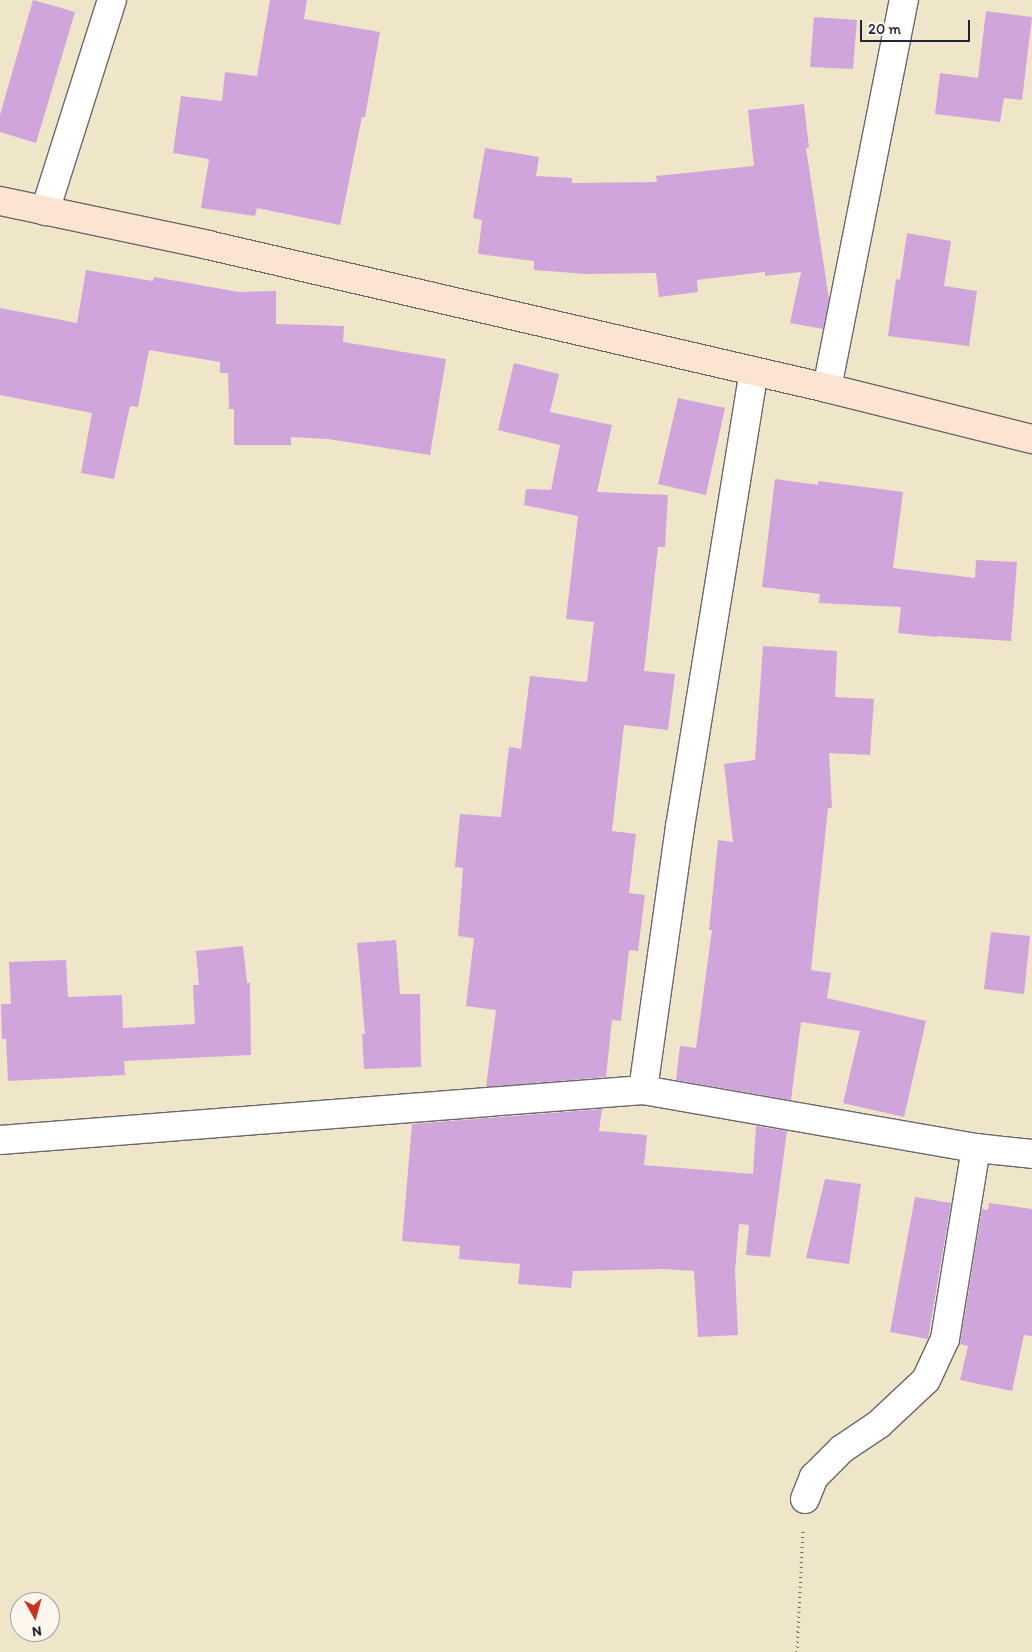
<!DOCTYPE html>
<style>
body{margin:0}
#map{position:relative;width:1032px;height:1652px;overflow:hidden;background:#efe6c9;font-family:Itim,sans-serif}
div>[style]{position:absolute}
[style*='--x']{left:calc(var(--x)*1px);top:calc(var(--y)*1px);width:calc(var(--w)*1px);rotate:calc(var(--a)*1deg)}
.building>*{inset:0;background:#cfa5db}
.path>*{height:3px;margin-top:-1.5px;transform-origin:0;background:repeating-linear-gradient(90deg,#6a676d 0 1px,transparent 0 5px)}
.roads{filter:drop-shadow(1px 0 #6a676d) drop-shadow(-1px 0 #6a676d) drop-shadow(0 1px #6a676d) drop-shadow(0 -1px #6a676d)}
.street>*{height:28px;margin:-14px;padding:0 14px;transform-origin:14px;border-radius:14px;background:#fff}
.secondary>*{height:28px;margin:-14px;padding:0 14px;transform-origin:14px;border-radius:14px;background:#fce5d0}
span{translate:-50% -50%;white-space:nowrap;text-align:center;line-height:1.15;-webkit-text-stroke:5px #fbf7ec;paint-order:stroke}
.north{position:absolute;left:10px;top:1592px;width:50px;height:50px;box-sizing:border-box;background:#fbf7ec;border:1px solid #a4a2a5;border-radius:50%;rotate:173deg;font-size:14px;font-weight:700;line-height:20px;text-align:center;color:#22223b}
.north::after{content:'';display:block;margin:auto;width:18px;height:22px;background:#c8321e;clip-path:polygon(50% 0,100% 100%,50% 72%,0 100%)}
.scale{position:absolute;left:860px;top:20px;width:110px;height:22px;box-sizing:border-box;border:2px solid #22223b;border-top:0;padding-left:6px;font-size:15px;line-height:18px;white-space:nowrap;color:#22223b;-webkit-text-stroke:4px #fbf7ec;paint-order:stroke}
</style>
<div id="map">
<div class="building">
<i style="clip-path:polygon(33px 0,75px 12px,36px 143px,0 132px,0 115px)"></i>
<i style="clip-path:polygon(270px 0,307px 0,304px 19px,380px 32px,365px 117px,362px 117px,340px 225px,257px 208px,255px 216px,201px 208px,209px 159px,173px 153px,181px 96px,222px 101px,225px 72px,257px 76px)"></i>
<i style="clip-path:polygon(986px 11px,1032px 17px,1022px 100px,1004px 98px,1000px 122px,935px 114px,940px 73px,978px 78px)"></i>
<i style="clip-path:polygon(814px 17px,857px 20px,853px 69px,810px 67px)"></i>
<i style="clip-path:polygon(804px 104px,809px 148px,806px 148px,829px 299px,823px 329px,790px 323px,801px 272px,765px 276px,765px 272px,697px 280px,698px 292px,659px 297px,656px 273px,587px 274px,534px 270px,534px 261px,478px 254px,482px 220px,473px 218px,485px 148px,539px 157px,536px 176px,572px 178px,572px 183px,657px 182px,656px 176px,754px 166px,748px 110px)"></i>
<i style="clip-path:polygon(907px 233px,951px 241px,944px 286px,977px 291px,969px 346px,888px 336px,896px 279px,900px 280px)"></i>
<i style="clip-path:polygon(86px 270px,153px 281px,154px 277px,239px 292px,276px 291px,276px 324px,344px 326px,343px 342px,446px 359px,430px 455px,328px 439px,291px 437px,291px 445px,234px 445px,234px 409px,229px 409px,228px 373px,220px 373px,220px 362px,149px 350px,138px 407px,130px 406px,114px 479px,81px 473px,92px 413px,0 395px,0 308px,77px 323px)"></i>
<i style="clip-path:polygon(514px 363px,559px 374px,550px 412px,612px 425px,597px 492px,668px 495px,665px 547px,658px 547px,644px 671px,675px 674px,668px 730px,624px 725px,612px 831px,636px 834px,629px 893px,645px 895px,638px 951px,629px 950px,621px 1021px,612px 1020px,606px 1077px,486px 1087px,496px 1010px,466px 1006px,474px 938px,458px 936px,463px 868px,455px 867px,460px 814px,501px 817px,509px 747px,521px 749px,530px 676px,587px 682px,594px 622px,566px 619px,578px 516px,524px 505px,526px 489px,551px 490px,560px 445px,498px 430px)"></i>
<i style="clip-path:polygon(678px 398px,725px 408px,706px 495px,658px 484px)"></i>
<i style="clip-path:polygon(775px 479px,818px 485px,818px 481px,903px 492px,893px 568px,975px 578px,976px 560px,1017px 562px,1011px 641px,937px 636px,937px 637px,898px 633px,901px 607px,819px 603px,820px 594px,762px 587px)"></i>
<i style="clip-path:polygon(763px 646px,837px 651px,835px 697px,874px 699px,870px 755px,829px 753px,832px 808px,828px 808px,811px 970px,831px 973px,827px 998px,926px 1021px,904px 1117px,843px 1103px,860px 1031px,801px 1022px,791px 1100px,676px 1080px,680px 1046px,696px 1048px,712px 930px,709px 930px,718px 840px,733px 842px,724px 764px,755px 760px)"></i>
<i style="clip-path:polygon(991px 932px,1030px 936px,1024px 994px,984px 989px)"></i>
<i style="clip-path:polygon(396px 940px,400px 994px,420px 994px,421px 1067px,364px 1069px,362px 1034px,365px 1034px,357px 943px)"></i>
<i style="clip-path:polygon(243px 946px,247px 983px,250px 983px,251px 1055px,124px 1061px,125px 1075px,8px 1081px,6px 1039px,2px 1039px,1px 1004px,11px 1004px,9px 962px,66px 960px,68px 997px,122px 995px,123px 1028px,195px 1024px,193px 985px,199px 985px,196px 951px)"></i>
<i style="clip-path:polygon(602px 1109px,599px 1131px,647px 1135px,644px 1165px,753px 1174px,756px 1126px,787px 1131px,770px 1257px,746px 1255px,749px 1225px,739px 1224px,735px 1271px,738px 1335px,698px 1337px,694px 1271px,664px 1269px,573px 1271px,571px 1288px,518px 1284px,520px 1264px,459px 1259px,460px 1246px,402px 1241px,412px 1124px)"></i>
<i style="clip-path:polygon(825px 1179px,861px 1184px,849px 1264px,806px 1258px)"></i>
<i style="clip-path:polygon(915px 1197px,951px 1203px,928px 1339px,890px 1332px)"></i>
<i style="clip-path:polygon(989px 1203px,1032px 1209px,1032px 1336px,1024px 1335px,1012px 1391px,960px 1380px,968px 1346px,960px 1344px,982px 1209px,988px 1210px)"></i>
</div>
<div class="path">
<i style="--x:797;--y:1652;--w:122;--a:-87.2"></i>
</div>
<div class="roads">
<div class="street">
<i style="--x:45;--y:211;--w:221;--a:-72.4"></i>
<i style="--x:827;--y:388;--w:396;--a:-78.8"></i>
<i style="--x:643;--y:1090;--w:266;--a:-82"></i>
<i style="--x:680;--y:827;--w:461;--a:-80.8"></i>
<i style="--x:0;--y:1140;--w:645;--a:-4.45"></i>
<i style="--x:643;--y:1090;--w:338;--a:9.9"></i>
<i style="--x:976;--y:1148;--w:56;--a:6.1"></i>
<i style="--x:805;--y:1499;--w:24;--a:-68"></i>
<i style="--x:814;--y:1477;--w:40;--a:-45"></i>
<i style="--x:842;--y:1449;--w:45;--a:-34"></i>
<i style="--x:879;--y:1424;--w:64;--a:-43.1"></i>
<i style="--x:926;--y:1380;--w:45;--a:-65.1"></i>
<i style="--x:945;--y:1339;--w:193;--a:-80.8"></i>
</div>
<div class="secondary">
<i style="--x:0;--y:201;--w:213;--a:11.9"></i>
<i style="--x:208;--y:245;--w:635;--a:13.01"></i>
<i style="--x:827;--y:388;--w:211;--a:14"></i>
</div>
</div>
<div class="north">N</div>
<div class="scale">20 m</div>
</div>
